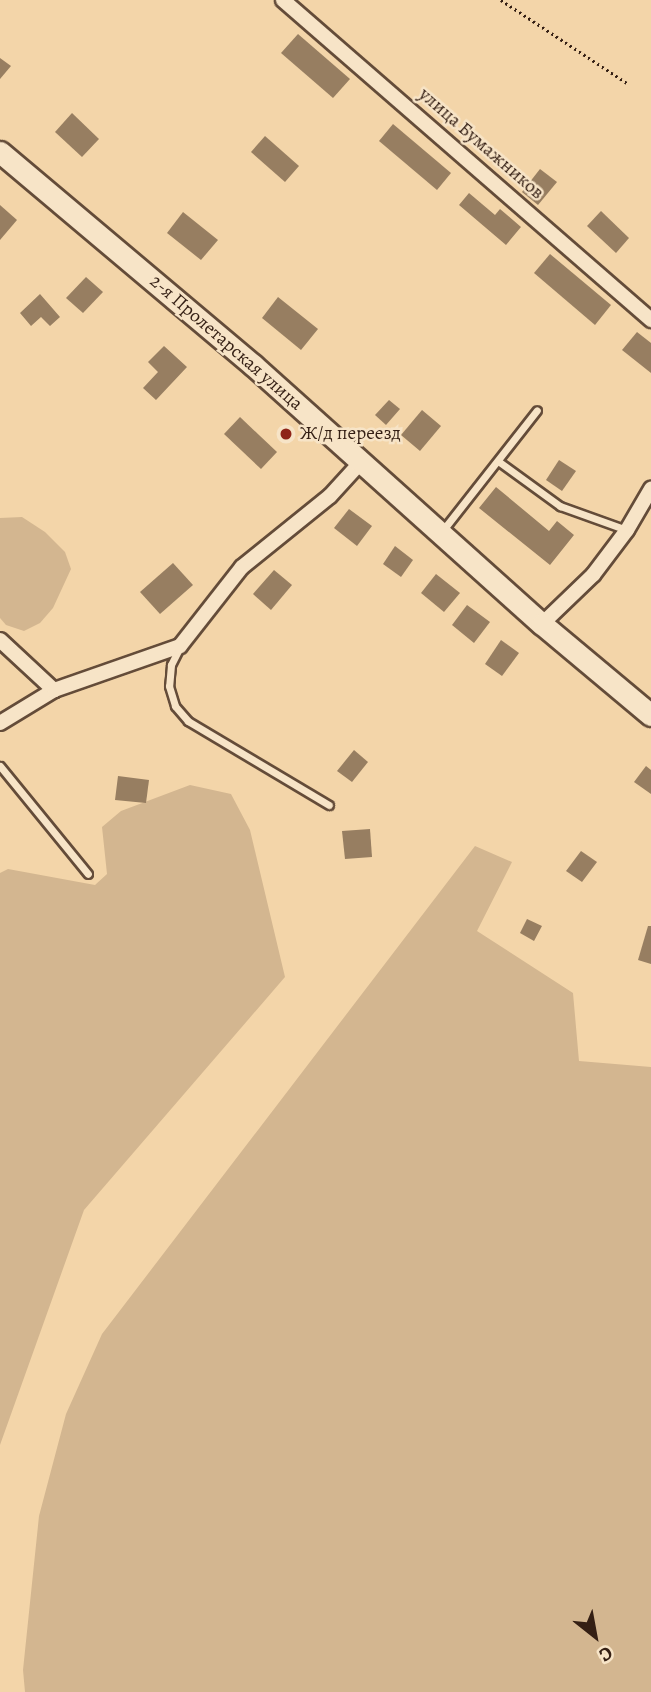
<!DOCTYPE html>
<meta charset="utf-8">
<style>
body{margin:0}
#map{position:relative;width:651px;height:1692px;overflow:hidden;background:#f3d5a9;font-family:Alegreya,serif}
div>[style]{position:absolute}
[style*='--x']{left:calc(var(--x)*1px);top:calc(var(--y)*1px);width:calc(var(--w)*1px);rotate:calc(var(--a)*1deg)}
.green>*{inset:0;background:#d3b690}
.building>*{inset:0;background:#977e61}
.path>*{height:2.5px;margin-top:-1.25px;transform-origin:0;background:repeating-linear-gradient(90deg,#341f14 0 2px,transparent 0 5.5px)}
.roads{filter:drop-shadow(2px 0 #644c39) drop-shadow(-2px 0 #644c39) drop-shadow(0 2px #644c39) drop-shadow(0 -2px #644c39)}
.service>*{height:7px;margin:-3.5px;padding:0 3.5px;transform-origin:3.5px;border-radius:3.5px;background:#f7e4c7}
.minor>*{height:14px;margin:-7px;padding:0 7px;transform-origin:7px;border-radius:7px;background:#f7e4c7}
.secondary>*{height:21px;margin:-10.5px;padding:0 10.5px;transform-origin:10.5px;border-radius:10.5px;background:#f7e4c7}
.dots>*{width:19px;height:19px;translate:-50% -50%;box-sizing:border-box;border:4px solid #f7e4c7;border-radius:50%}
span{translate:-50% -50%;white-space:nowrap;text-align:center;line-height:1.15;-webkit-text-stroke:5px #f7e4c7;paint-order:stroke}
.street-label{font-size:19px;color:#341f14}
.poi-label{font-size:19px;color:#341f14}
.left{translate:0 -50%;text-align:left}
.north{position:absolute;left:560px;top:1601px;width:70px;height:70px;-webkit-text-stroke:5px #f7e4c7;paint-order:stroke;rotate:149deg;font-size:19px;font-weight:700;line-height:28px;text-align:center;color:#341f14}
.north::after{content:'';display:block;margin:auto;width:24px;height:32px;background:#341f14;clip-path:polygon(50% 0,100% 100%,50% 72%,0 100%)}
</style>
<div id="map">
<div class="green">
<i style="clip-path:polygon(22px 517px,45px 532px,65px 552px,71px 569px,53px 608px,40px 623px,24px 631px,6px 625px,0 618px,0 518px)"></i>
<i style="clip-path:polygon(190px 785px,231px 794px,250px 830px,285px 977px,84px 1210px,0 1445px,0 873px,8px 869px,95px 885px,107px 874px,102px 827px,121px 811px)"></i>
<i style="clip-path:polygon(475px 846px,512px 862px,477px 931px,573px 993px,579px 1061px,651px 1067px,651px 1692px,25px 1692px,23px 1670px,39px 1516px,66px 1414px,102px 1334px)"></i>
</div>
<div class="building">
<i style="clip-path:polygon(298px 34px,350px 79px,333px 98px,281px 53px)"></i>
<i style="clip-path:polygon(0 58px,11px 66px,0 79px)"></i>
<i style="clip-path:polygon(72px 113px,99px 139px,82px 157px,55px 132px)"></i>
<i style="clip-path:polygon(393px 124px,451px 173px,437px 190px,379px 141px)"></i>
<i style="clip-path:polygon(265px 136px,299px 166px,285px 182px,251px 152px)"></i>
<i style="clip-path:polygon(540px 169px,557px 182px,538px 205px,522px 192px)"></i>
<i style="clip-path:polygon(469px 193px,495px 215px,500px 209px,521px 227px,506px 245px,459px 205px)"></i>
<i style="clip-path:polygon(0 205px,17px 220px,0 240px)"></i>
<i style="clip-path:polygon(601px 211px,629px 238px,616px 253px,587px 226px)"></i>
<i style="clip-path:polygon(183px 212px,218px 240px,201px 260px,167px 233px)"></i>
<i style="clip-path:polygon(550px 254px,611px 305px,595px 325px,534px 273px)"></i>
<i style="clip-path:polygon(86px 277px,103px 292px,83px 313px,66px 298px)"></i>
<i style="clip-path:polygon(40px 294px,60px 317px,50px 326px,41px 317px,31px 326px,20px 313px)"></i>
<i style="clip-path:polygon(278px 297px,318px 329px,301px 350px,262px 318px)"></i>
<i style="clip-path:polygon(637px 332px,651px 343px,651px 373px,622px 350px)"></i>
<i style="clip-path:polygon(164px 346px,187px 367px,156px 400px,143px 388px,158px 372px,148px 362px)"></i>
<i style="clip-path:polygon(389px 400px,400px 409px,386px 425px,375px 415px)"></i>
<i style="clip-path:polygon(422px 410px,441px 426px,420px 451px,401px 435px)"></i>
<i style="clip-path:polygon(240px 417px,277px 452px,261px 469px,224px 434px)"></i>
<i style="clip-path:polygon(559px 460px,576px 471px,562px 491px,546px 480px)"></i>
<i style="clip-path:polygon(496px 487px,549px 531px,557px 521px,574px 535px,550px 565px,479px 508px)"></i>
<i style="clip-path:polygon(349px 509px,372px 526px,357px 546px,334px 528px)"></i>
<i style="clip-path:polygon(395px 546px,413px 560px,401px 577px,383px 564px)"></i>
<i style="clip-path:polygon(173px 563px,193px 585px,160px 614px,140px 592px)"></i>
<i style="clip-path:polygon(274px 570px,292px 585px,271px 610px,253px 594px)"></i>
<i style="clip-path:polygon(436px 574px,460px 593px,444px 612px,421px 593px)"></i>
<i style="clip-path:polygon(467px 605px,490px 622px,474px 643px,452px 625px)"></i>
<i style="clip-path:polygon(501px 640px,519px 653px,502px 676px,485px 664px)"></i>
<i style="clip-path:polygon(354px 750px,368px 762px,352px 782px,337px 771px)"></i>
<i style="clip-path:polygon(646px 766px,651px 770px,651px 794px,634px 782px)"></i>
<i style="clip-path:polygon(118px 776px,149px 780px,146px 803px,115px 800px)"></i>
<i style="clip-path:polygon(370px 829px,372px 857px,345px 859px,342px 831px)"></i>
<i style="clip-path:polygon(581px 851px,597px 862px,582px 882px,566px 871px)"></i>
<i style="clip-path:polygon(527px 919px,542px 926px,534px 941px,520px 933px)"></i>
<i style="clip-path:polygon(648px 926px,651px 926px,651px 964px,638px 960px)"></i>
</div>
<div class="path">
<i style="--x:501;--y:0;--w:151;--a:33.4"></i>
</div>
<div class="roads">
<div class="service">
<i style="--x:498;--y:461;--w:77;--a:36"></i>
<i style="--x:560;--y:506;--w:71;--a:19.7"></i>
<i style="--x:443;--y:530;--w:152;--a:-51.9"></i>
<i style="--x:180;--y:647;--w:20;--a:117"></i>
<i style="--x:171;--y:665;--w:21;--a:95"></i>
<i style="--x:169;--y:686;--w:21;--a:73"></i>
<i style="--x:175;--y:706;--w:20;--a:49"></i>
<i style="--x:188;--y:721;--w:164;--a:30.8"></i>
<i style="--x:0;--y:766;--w:139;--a:50.8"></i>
</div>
<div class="minor">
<i style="--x:283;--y:0;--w:488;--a:41"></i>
<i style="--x:542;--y:624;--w:71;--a:-43.9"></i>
<i style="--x:593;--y:575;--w:56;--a:-52.9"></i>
<i style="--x:627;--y:530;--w:48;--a:-59.7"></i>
<i style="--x:0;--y:640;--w:74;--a:42.8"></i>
<i style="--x:0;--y:723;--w:63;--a:-31.4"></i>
<i style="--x:54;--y:690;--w:133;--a:-19.2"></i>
<i style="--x:180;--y:646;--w:100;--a:-51.9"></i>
<i style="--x:242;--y:567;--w:113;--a:-38.9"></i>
<i style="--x:330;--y:496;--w:47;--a:-47.6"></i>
</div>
<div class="secondary">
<i style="--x:0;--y:152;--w:331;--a:40.1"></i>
<i style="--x:253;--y:365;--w:388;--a:41.9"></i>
<i style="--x:542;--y:624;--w:142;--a:39.9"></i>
</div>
</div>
<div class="dots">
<i style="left:286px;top:434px;background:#8f2418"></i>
</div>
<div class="street-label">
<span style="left:481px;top:144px;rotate:41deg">улица Бумажников</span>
<span style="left:226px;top:343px;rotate:41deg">2-я Пролетарская улица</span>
</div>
<div class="poi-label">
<span class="left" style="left:300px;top:434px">Ж/д переезд</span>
</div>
<div class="north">С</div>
</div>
